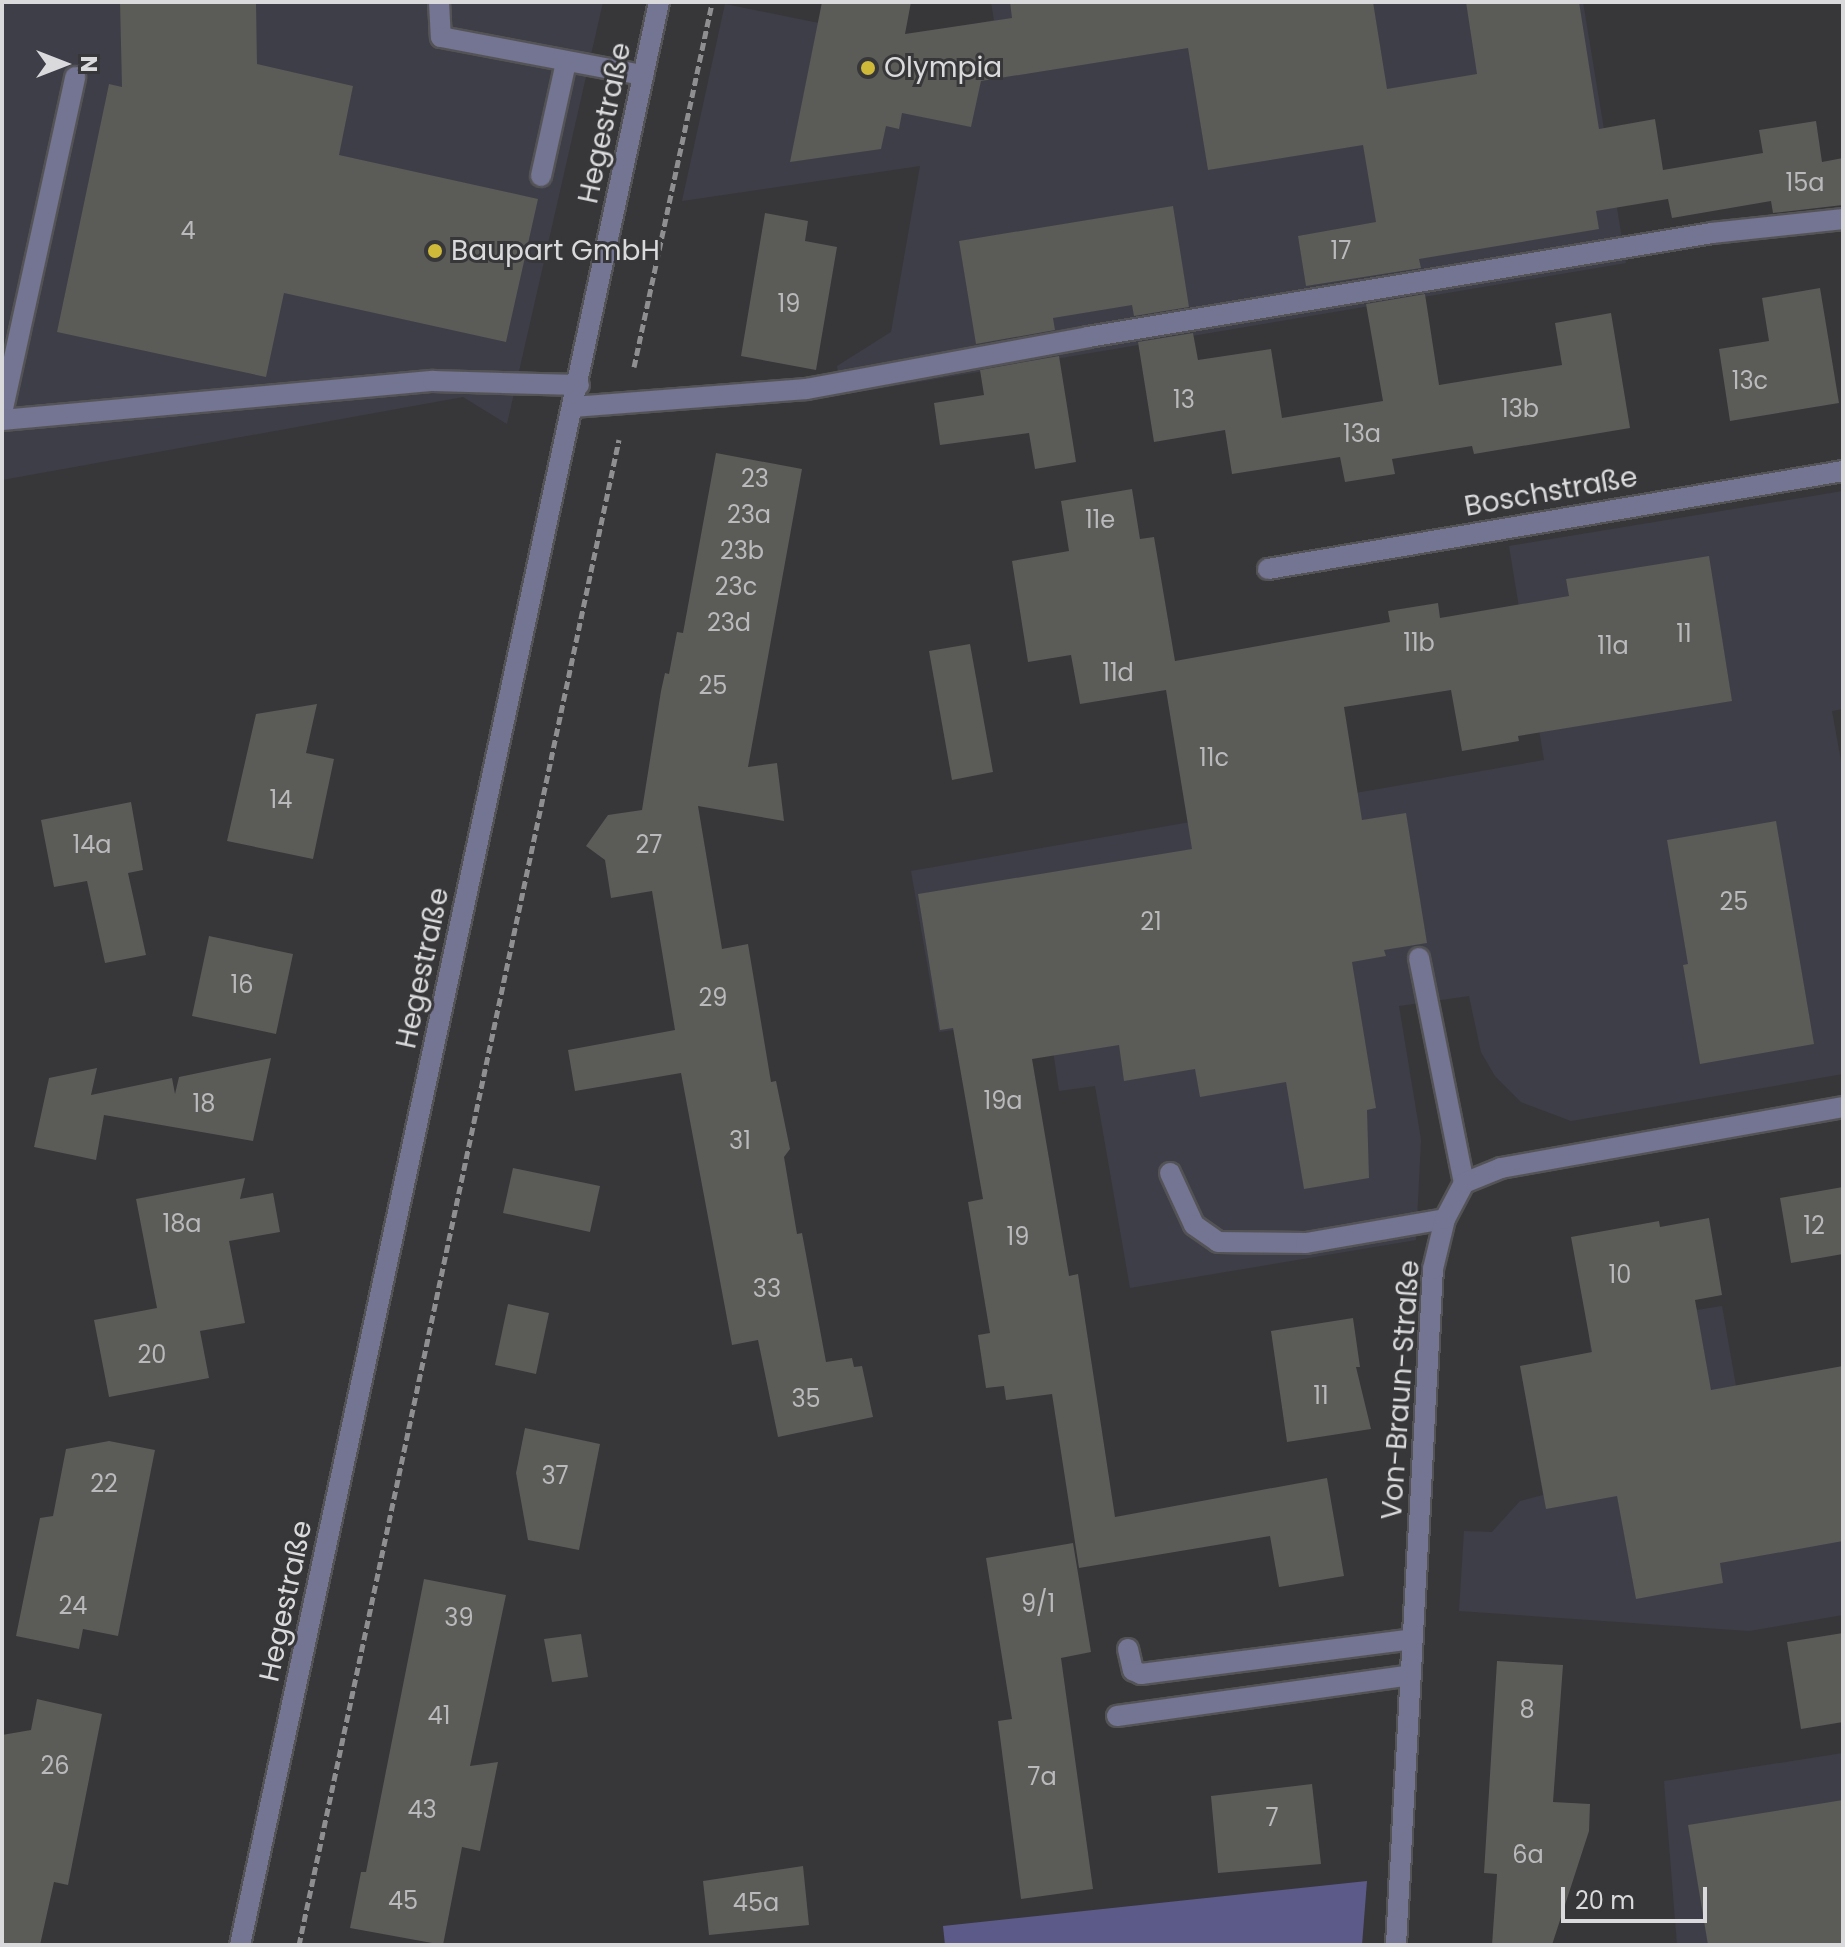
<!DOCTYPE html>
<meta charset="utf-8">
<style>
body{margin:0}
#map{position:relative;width:1845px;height:1947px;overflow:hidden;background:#37373a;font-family:Poppins,sans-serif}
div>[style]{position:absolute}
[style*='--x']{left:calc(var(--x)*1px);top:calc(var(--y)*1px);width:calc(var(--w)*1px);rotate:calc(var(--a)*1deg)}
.built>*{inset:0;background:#3e3e48}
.green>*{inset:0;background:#5c5a89}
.building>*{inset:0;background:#5b5b57}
.path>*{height:5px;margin-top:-2.5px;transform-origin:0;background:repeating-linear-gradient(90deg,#8f8f92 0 8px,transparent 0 12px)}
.roads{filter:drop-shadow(2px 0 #545457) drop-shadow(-2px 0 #545457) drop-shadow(0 2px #545457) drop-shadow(0 -2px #545457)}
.minor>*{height:20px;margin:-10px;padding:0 10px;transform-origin:10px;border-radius:10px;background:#747493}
.dots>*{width:22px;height:22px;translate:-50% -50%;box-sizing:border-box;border:4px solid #37373a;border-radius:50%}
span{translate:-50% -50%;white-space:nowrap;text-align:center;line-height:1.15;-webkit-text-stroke:6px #37373a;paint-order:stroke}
.number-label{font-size:24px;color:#bababc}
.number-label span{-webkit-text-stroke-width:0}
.poi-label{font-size:28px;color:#dadadd}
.left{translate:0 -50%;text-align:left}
.street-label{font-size:28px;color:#dadadd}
.frame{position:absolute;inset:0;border:4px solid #dadadd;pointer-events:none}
.north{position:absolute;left:24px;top:24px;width:80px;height:80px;-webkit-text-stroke:6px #37373a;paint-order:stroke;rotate:90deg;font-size:22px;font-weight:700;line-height:32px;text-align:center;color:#dadadd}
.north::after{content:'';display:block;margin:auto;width:28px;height:36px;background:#dadadd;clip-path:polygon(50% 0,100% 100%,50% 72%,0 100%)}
.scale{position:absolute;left:1561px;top:1887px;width:146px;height:36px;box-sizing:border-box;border:4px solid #dadadd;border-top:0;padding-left:10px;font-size:24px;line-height:28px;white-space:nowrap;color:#dadadd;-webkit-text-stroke:6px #37373a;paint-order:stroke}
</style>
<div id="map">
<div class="built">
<i style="clip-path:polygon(2px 2px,603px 2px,507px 424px,463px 397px,2px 480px)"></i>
<i style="clip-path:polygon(991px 2px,1583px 2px,1626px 263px,841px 395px,837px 366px,891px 332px,920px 166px,682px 201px,725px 4px,967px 53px,974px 24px,994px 20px)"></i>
<i style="clip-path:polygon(1843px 491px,1843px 709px,1832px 711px,1843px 772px,1843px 1074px,1571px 1121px,1521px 1102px,1495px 1076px,1481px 1052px,1469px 996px,1399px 1006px,1421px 1140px,1416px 1240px,1130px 1288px,1095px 1086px,1059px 1091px,1048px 1016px,939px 1032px,911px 871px,1544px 760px,1509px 546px)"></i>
<i style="clip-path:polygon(1695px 1303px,1697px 1310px,1722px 1306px,1736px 1386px,1843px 1366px,1843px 1615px,1749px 1631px,1459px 1611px,1464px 1531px,1492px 1532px,1520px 1501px,1543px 1495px,1520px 1366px,1591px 1353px,1588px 1328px,1675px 1312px)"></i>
<i style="clip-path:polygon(1843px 1753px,1843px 1945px,1677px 1945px,1664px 1781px)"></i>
</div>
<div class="green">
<i style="clip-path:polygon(1367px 1881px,1362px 1945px,945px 1945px,943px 1926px)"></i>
</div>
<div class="building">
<i style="clip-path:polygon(120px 2px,256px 2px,257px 64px,353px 86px,339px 155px,538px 199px,506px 342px,284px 293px,266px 377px,57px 332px,109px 84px,122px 87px)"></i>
<i style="clip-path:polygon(822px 2px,911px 2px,905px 34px,1012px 18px,1010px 2px,1373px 2px,1387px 89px,1477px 74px,1466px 2px,1579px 2px,1599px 129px,1655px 119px,1663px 170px,1763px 153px,1759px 130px,1816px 121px,1822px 162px,1843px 158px,1843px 205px,1773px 213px,1771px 201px,1672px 218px,1668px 199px,1596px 211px,1599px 229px,1419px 259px,1421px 268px,1306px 286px,1298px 236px,1376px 222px,1363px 145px,1208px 170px,1188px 48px,981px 81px,971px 127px,902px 113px,899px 129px,886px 126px,881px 149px,790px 162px)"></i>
<i style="clip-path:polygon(1173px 206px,1189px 307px,1134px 316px,1132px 305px,1053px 318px,1055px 330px,976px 344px,959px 241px)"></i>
<i style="clip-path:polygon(765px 213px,808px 221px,805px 241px,837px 247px,816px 370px,741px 356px)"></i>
<i style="clip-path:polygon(1820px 288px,1839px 403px,1730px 421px,1719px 349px,1769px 341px,1762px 298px)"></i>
<i style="clip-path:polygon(1425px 294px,1439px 385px,1562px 365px,1555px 323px,1611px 313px,1630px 428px,1474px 454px,1472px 446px,1392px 459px,1395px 474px,1345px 482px,1340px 457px,1232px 474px,1225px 430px,1154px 442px,1138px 342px,1193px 333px,1198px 360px,1271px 349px,1282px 418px,1383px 401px,1366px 304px)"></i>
<i style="clip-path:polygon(1059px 356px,1076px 462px,1035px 469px,1029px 433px,940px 445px,934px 403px,984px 395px,980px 370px)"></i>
<i style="clip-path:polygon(716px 453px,802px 469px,748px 767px,777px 763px,784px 821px,698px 806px,722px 949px,748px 944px,771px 1082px,776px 1081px,790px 1149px,784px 1157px,797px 1234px,802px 1233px,826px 1362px,852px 1358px,854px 1367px,862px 1366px,873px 1417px,778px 1437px,758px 1340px,732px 1345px,681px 1073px,575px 1091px,568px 1050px,675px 1030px,652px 891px,611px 898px,605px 860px,586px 846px,608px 815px,642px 810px,661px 691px,665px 673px,669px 674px,677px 632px,683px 633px)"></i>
<i style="clip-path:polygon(1132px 489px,1140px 539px,1154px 537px,1175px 661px,1390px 622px,1388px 611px,1438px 603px,1440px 618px,1569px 596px,1566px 579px,1709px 556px,1732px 701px,1518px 736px,1519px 741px,1462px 751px,1451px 690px,1344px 707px,1362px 820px,1406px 813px,1427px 943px,1384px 950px,1386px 956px,1352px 962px,1376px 1108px,1367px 1110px,1369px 1178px,1304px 1189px,1286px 1082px,1200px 1097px,1195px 1069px,1124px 1081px,1119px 1045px,1032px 1059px,1069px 1276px,1078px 1274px,1115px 1517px,1327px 1478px,1344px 1576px,1279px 1587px,1270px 1536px,1079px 1568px,1052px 1394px,1006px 1400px,1004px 1386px,986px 1388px,978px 1335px,990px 1333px,968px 1202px,983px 1199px,953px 1028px,940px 1030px,918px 894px,1192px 849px,1166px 690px,1080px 704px,1071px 655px,1028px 662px,1012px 561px,1069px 551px,1061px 501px)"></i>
<i style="clip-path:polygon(970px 644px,993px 772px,952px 780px,929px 651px)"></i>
<i style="clip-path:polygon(317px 704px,306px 753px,334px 759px,313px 859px,227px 841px,256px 714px)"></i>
<i style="clip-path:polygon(131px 802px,143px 870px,128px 873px,146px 955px,105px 963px,87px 881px,54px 887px,41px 820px)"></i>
<i style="clip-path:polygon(1776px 821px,1814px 1044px,1700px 1064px,1683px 965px,1688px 964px,1667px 840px)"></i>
<i style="clip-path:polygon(209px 936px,293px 954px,276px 1034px,192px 1016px)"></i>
<i style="clip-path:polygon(271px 1058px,253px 1141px,104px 1115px,96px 1160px,34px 1147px,49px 1078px,97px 1068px,91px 1095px,172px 1078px,175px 1094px,179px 1077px)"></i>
<i style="clip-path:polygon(513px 1168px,600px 1186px,590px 1232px,503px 1213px)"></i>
<i style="clip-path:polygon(245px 1178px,240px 1199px,273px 1193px,280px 1232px,229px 1241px,245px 1323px,200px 1331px,209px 1378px,109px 1397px,94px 1320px,157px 1308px,136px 1199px)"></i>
<i style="clip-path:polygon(1843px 1187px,1843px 1254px,1791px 1263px,1780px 1198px)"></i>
<i style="clip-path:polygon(1709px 1218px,1722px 1295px,1695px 1300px,1711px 1390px,1843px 1366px,1843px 1541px,1720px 1563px,1723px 1583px,1636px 1599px,1617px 1496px,1546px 1509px,1520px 1366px,1592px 1352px,1571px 1237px,1659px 1221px,1660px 1227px)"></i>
<i style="clip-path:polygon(508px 1304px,549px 1313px,536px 1374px,495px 1365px)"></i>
<i style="clip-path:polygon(1353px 1318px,1360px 1367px,1356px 1367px,1371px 1429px,1287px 1442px,1271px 1331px)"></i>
<i style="clip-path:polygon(525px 1428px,600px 1444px,579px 1550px,528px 1540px,516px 1473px)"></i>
<i style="clip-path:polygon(109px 1441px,155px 1450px,118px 1636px,83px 1629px,79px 1649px,16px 1636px,40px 1518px,53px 1516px,66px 1449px)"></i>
<i style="clip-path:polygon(1073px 1543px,1091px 1652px,1061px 1658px,1093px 1889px,1021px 1899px,998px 1721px,1012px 1719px,986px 1558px)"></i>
<i style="clip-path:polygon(424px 1579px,506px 1595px,470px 1766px,498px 1762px,480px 1851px,462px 1847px,443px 1945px,350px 1928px,361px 1872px,366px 1872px)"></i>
<i style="clip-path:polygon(1843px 1633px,1843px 1722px,1801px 1729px,1787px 1642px)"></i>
<i style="clip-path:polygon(581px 1634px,588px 1677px,552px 1682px,544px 1639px)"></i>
<i style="clip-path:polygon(1497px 1661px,1563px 1665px,1553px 1802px,1590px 1804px,1589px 1831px,1552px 1945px,1492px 1945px,1497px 1874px,1484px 1873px)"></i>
<i style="clip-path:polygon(37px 1699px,102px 1714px,68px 1885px,54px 1882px,40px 1945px,2px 1945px,2px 1735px,31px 1730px)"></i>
<i style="clip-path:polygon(1312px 1784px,1321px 1864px,1218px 1873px,1211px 1796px)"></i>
<i style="clip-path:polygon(1843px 1800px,1843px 1945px,1708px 1945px,1688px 1825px)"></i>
<i style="clip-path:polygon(803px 1866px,809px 1925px,709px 1935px,703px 1881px)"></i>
</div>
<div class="path">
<i style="--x:634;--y:367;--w:373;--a:-77.9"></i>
<i style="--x:299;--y:1945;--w:1539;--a:-78"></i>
</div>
<div class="roads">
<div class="minor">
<i style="--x:439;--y:2;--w:35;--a:87"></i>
<i style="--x:441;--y:37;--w:206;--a:10.7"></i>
<i style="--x:541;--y:176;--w:117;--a:-77.6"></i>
<i style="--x:573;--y:407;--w:234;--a:-4.4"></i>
<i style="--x:806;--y:389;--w:287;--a:-10.4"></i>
<i style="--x:1088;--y:337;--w:633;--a:-9.46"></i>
<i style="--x:1712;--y:233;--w:132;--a:-6.1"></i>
<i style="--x:2;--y:413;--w:344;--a:-77.7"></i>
<i style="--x:2;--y:420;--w:433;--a:-5.2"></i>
<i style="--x:433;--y:381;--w:146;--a:1.6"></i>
<i style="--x:1268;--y:569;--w:583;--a:-9.67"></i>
<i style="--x:1419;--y:958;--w:229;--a:78.7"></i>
<i style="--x:1170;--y:1173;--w:57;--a:65.2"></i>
<i style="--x:1194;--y:1225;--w:29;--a:35"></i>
<i style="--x:1218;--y:1242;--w:88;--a:0.7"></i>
<i style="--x:1306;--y:1243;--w:141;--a:-9.8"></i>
<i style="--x:1128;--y:1649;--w:22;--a:77"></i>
<i style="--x:1133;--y:1670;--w:9;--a:27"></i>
<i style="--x:1141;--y:1674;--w:274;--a:-7.3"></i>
<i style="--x:1117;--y:1716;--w:297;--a:-7.9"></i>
<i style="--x:240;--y:1945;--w:1988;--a:-77.83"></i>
<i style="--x:1396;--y:1945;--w:677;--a:-86.87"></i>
<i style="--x:1433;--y:1269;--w:51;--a:-76.5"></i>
<i style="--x:1445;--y:1219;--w:41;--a:-62.2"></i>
<i style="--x:1464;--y:1183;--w:40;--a:-22"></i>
<i style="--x:1501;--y:1168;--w:347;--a:-10.1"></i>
</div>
</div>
<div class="dots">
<i style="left:868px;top:68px;background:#ceb938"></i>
<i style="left:435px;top:251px;background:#ceb938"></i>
</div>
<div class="number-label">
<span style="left:1805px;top:183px">15a</span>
<span style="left:188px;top:231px">4</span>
<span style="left:1341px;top:251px">17</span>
<span style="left:789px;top:304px">19</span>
<span style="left:1750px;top:381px">13c</span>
<span style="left:1184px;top:400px">13</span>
<span style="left:1520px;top:409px">13b</span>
<span style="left:1362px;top:434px">13a</span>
<span style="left:755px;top:479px">23</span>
<span style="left:749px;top:515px">23a</span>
<span style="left:1100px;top:520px">11e</span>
<span style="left:742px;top:551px">23b</span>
<span style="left:736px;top:587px">23c</span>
<span style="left:729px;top:623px">23d</span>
<span style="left:1684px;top:634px">11</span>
<span style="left:1419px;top:643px">11b</span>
<span style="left:1613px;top:646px">11a</span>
<span style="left:1118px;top:673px">11d</span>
<span style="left:713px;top:686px">25</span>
<span style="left:1214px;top:758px">11c</span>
<span style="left:281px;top:800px">14</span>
<span style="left:92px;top:845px">14a</span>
<span style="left:649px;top:845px">27</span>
<span style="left:1734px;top:902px">25</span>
<span style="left:1151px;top:922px">21</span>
<span style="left:242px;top:985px">16</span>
<span style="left:713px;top:998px">29</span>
<span style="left:1003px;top:1101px">19a</span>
<span style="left:204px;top:1104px">18</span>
<span style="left:740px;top:1141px">31</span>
<span style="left:182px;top:1224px">18a</span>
<span style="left:1814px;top:1226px">12</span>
<span style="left:1018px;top:1237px">19</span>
<span style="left:1620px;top:1275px">10</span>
<span style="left:767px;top:1289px">33</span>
<span style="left:152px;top:1355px">20</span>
<span style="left:1321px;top:1396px">11</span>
<span style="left:806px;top:1399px">35</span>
<span style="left:555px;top:1476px">37</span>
<span style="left:104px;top:1484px">22</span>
<span style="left:1038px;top:1604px">9/1</span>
<span style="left:73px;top:1606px">24</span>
<span style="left:459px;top:1618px">39</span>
<span style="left:1527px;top:1710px">8</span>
<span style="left:439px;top:1716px">41</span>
<span style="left:55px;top:1766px">26</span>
<span style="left:1042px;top:1777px">7a</span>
<span style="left:422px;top:1810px">43</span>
<span style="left:1272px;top:1818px">7</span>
<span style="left:1528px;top:1855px">6a</span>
<span style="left:403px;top:1901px">45</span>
<span style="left:756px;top:1903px">45a</span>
</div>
<div class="poi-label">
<span class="left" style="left:884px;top:68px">Olympia</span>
<span class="left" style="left:451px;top:251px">Baupart GmbH</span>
</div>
<div class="street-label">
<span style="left:605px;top:123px;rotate:-78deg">Hegestraße</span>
<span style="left:1551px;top:492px;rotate:-10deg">Boschstraße</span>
<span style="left:423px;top:968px;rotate:-78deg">Hegestraße</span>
<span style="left:1401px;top:1390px;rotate:-86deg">Von-Braun-Straße</span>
<span style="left:286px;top:1601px;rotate:-78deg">Hegestraße</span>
</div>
<div class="frame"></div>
<div class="north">N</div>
<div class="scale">20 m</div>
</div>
